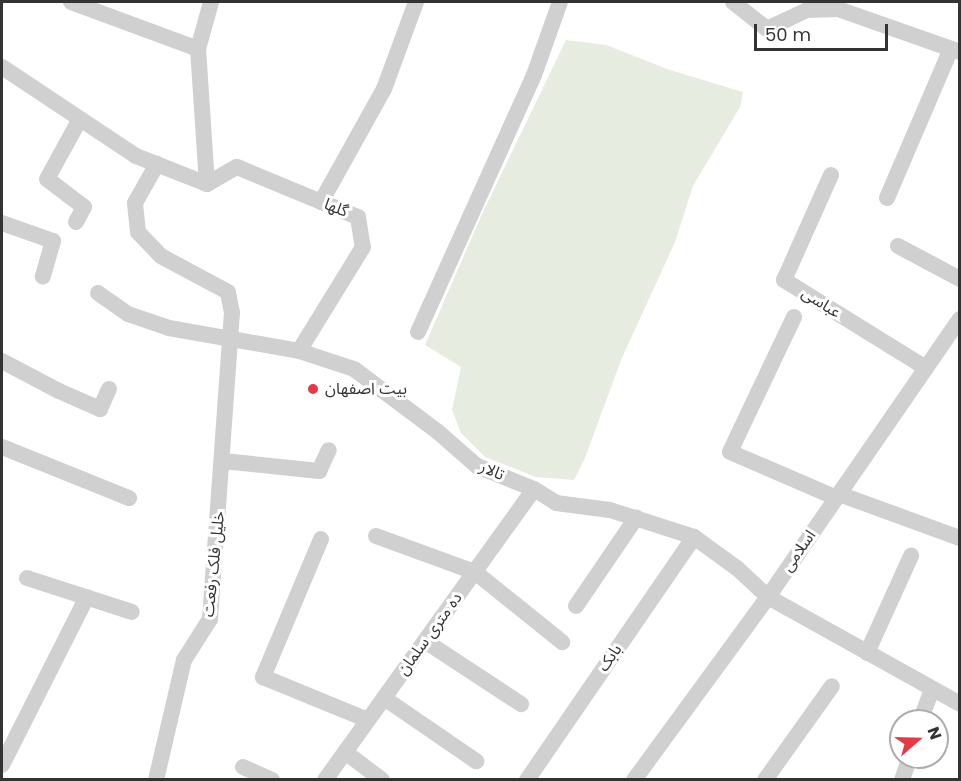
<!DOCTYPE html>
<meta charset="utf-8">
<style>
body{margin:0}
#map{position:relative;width:961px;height:781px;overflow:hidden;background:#fff;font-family:Poppins,"Noto Sans Arabic",sans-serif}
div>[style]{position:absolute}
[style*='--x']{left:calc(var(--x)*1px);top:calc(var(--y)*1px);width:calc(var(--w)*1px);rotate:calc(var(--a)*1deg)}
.green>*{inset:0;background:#e6ecdf}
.street>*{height:16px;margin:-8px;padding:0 8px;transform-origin:8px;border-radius:8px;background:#d0d0d0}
.dots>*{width:16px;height:16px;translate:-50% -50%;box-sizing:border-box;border:3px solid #fff;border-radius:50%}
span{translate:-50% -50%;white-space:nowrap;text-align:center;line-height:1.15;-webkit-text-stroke:6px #fff;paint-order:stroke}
.street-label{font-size:16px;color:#333}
.poi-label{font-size:16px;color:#333}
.left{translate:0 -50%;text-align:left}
.frame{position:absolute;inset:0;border:3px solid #333;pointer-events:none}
.north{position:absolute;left:889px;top:709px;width:60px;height:60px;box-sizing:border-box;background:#fff;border:2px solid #adadad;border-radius:50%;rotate:70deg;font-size:16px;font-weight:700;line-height:24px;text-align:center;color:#333}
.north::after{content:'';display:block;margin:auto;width:21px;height:27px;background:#e63946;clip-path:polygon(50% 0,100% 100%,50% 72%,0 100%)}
.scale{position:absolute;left:754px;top:24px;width:134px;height:27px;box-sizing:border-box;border:3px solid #333;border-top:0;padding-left:8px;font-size:18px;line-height:21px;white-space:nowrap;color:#333;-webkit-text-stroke:4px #fff;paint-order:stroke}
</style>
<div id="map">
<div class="green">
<i style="clip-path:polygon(566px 40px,606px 45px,670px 70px,743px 92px,740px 107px,693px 186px,675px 242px,621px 360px,585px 458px,574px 480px,536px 477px,485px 457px,461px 433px,452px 410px,461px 367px,425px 345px,483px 212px)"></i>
</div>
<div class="street">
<i style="--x:71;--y:2;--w:135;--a:20.3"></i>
<i style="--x:733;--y:2;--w:43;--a:38.5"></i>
<i style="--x:767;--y:29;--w:44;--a:-25.4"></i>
<i style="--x:807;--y:10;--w:31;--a:-2"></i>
<i style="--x:838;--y:9;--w:129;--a:19.4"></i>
<i style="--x:2;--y:67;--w:161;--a:33.6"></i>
<i style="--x:136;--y:156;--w:76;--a:21.5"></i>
<i style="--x:831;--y:175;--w:115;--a:114.1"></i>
<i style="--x:784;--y:280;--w:167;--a:31.8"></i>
<i style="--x:207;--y:184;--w:34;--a:-30"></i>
<i style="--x:237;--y:167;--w:131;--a:22.5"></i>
<i style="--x:358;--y:217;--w:30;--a:81"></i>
<i style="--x:363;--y:247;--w:122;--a:121.6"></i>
<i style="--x:207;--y:184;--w:135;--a:-93.8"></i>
<i style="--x:198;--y:49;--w:49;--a:-74.5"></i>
<i style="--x:887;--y:198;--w:162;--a:-66.8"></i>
<i style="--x:321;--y:202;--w:129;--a:-60.9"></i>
<i style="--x:384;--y:89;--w:93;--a:-69.8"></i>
<i style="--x:76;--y:222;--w:17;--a:-62"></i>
<i style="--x:84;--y:207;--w:46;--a:-142.9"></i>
<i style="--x:47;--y:179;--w:68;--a:-61.2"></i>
<i style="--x:2;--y:223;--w:54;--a:19.4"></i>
<i style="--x:53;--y:241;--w:37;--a:106"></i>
<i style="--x:898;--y:246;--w:70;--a:28"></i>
<i style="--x:98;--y:293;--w:37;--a:35"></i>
<i style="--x:128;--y:314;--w:43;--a:18.9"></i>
<i style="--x:169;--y:328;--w:132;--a:10"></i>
<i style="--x:299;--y:351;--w:58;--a:18.1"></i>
<i style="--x:354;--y:369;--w:104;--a:36.8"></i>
<i style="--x:437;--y:431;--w:53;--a:41.2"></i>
<i style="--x:477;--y:466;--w:61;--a:22"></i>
<i style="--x:534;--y:489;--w:26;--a:32"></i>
<i style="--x:556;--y:503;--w:54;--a:7.4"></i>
<i style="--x:610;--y:510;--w:88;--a:17.8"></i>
<i style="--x:694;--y:537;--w:54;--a:36"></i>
<i style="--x:738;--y:569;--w:41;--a:43"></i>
<i style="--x:768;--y:597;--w:220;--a:29.1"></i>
<i style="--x:794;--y:317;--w:149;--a:115.4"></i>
<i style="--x:730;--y:452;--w:116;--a:23.3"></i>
<i style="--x:418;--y:332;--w:282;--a:-65.7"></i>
<i style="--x:534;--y:75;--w:77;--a:-70.4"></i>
<i style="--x:2;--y:361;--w:64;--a:27.8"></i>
<i style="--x:59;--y:391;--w:45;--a:23.7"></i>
<i style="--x:100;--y:409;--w:22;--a:-66"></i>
<i style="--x:2;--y:447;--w:137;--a:21.9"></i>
<i style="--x:223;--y:461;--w:97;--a:5.9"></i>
<i style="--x:319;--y:471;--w:23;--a:-65"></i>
<i style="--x:839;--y:494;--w:129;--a:20"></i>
<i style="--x:376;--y:536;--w:105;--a:20"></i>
<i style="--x:475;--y:572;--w:112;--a:38.8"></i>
<i style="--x:321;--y:539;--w:150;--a:112.8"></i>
<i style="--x:263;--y:677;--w:113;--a:22.3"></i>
<i style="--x:27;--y:578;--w:110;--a:17.9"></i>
<i style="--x:576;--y:606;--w:107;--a:-55.7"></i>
<i style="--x:425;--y:641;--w:115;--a:33.3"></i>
<i style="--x:867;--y:653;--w:107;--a:-65.6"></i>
<i style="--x:384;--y:698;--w:112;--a:34.4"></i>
<i style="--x:920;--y:721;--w:33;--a:-69"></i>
<i style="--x:345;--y:752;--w:46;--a:37.1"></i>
<i style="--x:2;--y:765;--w:188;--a:-63.2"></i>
<i style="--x:243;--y:767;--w:32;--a:24"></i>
<i style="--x:156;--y:780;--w:123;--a:-76.9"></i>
<i style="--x:184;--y:660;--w:49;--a:-57.6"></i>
<i style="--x:210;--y:619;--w:307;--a:-85.9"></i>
<i style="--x:232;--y:313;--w:21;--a:-101"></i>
<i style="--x:228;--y:292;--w:76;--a:-151.8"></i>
<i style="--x:161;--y:256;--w:33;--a:-134"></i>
<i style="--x:138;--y:232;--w:29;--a:-96"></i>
<i style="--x:135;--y:203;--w:45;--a:-60.6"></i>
<i style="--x:325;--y:780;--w:358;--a:-54.3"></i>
<i style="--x:527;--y:780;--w:295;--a:-55.5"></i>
<i style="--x:634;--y:780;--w:227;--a:-53.8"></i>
<i style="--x:768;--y:597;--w:338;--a:-55.4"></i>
<i style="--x:765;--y:780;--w:115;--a:-54.5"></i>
<i style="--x:902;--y:780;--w:24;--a:-71"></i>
</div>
<div class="dots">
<i style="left:313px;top:389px;background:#e63946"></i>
</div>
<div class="street-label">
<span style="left:336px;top:208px;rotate:22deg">گلها</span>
<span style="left:821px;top:303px;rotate:32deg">عباسی</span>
<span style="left:492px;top:471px;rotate:24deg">تالار</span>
<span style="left:799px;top:551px;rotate:-55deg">اسلامی</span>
<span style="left:214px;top:564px;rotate:-84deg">خلیل فلک رفعت</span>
<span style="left:430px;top:634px;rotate:-54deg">ده متری سلمان</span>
<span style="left:610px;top:658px;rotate:-55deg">بابک</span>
</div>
<div class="poi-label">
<span class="left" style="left:325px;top:389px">بيت اصفهان</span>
</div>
<div class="frame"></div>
<div class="north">N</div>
<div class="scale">50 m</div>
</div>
